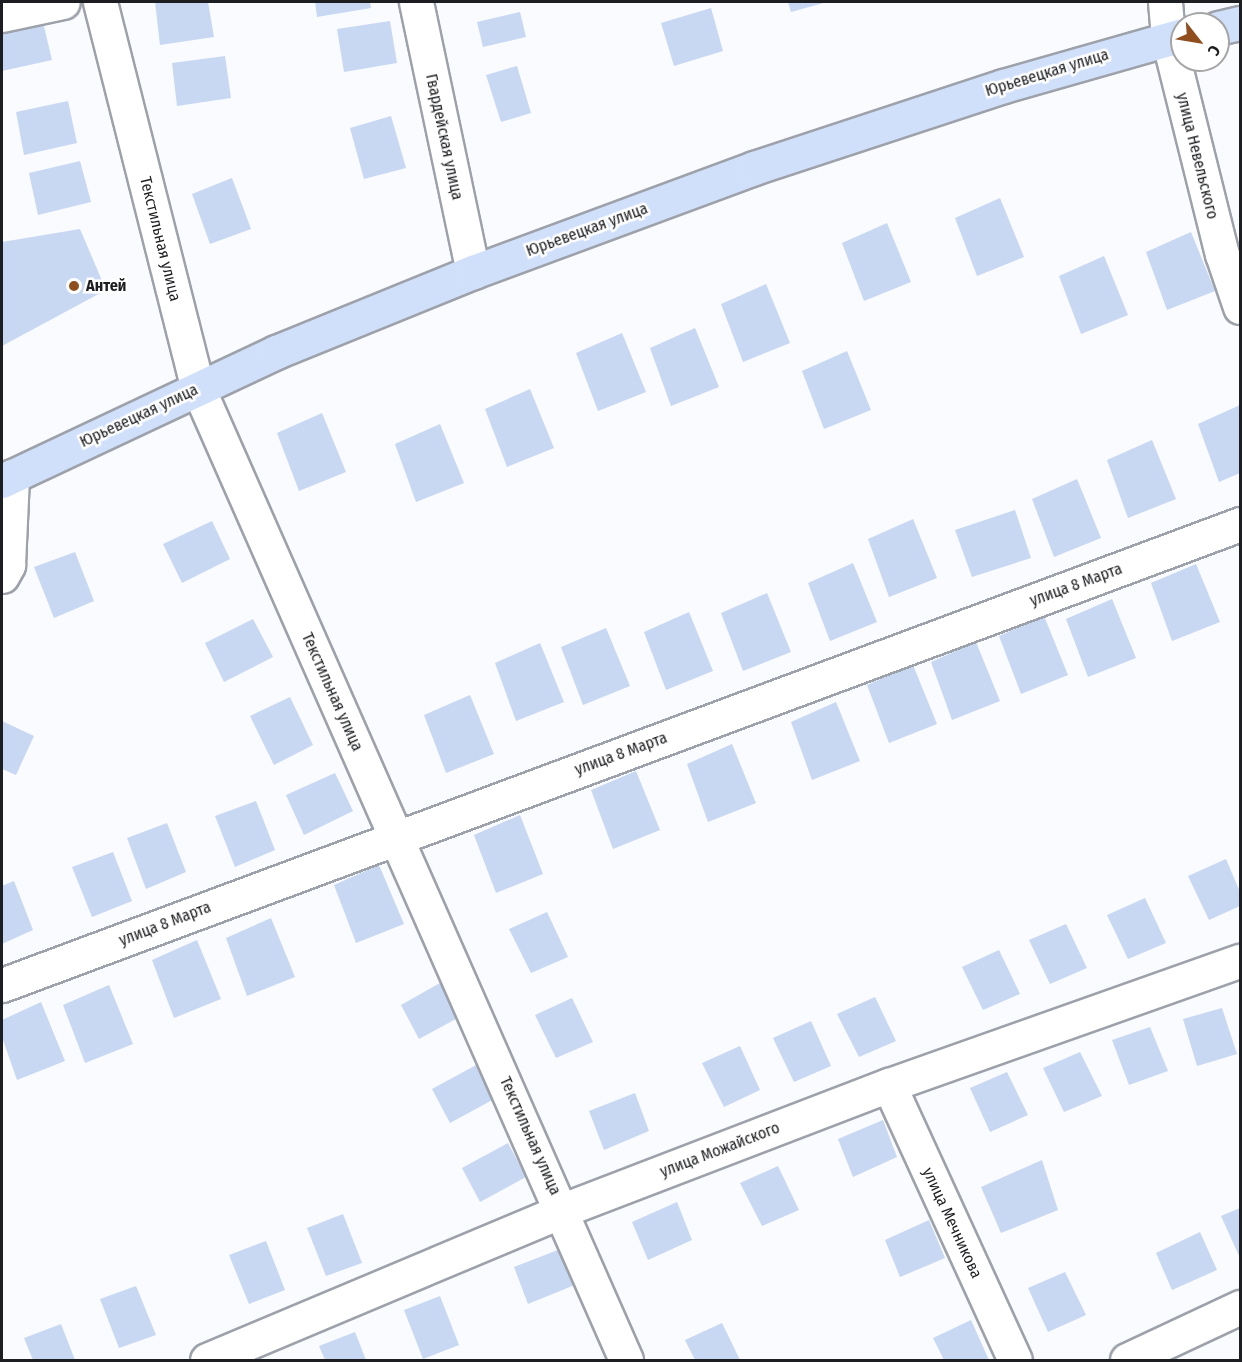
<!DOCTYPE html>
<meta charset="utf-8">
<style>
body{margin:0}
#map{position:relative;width:1242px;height:1362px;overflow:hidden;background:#f9fbfe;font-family:"Fira Sans Condensed",sans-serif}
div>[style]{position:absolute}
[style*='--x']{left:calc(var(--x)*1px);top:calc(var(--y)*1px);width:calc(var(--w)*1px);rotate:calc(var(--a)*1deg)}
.building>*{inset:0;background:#c8d8f3}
.roads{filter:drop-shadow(2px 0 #9da1a9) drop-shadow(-2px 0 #9da1a9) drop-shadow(0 2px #9da1a9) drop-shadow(0 -2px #9da1a9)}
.minor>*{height:33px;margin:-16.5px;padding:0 16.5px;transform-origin:16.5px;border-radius:16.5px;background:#fff}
.major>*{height:33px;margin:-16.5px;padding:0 16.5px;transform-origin:16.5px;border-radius:16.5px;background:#d1e0fa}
.dots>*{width:16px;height:16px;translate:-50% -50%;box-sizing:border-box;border:3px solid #fff;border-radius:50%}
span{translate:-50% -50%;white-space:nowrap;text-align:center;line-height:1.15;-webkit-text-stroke:5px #fff;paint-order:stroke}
.street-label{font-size:16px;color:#1d1e21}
.poi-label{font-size:16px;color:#1d1e21;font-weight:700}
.left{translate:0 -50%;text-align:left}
.frame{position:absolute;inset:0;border:3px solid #1d1e21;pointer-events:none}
.north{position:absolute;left:1170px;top:12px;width:60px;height:60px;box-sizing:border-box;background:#fff;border:2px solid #a5a5a6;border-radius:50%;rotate:121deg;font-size:16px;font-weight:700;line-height:24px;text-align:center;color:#1d1e21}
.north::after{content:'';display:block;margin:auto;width:21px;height:27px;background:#904e1e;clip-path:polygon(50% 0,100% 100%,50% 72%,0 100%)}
</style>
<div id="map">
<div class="building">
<i style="clip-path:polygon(155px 2px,208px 2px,214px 37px,160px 45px)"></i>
<i style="clip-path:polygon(315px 2px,370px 2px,371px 8px,317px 17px)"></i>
<i style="clip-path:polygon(788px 2px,827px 2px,791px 12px)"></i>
<i style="clip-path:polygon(711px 8px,723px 51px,674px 66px,661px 23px)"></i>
<i style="clip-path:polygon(520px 12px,526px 37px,483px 47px,477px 22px)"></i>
<i style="clip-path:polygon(42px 18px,52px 60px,2px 71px,2px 27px)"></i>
<i style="clip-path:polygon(390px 21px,397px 63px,344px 72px,337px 29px)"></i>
<i style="clip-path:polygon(225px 56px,231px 98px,177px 106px,172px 63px)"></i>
<i style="clip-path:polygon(517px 66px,531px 113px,501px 122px,486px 75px)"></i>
<i style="clip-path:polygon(68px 101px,77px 143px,24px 155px,16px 112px)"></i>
<i style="clip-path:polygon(391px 116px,406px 168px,364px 179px,350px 128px)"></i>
<i style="clip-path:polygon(80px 161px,91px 202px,38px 215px,29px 173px)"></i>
<i style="clip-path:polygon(232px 178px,251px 229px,210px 244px,192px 194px)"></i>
<i style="clip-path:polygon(1000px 198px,1024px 257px,977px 276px,955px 218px)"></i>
<i style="clip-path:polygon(887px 223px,911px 282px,864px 301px,842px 243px)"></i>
<i style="clip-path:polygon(80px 229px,106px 290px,2px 346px,2px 242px)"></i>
<i style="clip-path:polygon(1191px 232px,1215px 291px,1167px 310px,1146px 252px)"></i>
<i style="clip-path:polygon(1104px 256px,1128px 315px,1081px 334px,1059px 276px)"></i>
<i style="clip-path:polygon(766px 284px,790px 343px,743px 362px,721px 304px)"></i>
<i style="clip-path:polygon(695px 328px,719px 387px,671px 406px,650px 348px)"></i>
<i style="clip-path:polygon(622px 333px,646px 392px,598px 411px,576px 353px)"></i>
<i style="clip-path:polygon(847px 351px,871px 410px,824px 429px,802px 371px)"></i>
<i style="clip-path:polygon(530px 389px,554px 448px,507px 467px,485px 409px)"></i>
<i style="clip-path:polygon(1240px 405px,1240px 473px,1219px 482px,1198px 424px)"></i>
<i style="clip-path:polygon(322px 413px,346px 472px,299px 491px,277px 433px)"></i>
<i style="clip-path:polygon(440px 424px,464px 483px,416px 502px,395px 444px)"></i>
<i style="clip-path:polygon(1152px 440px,1176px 499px,1128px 518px,1107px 460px)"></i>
<i style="clip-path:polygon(1077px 479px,1101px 538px,1054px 557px,1032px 499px)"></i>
<i style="clip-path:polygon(1015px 510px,1031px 558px,972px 577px,955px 530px)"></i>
<i style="clip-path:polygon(913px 519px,937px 578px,889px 597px,868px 539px)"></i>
<i style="clip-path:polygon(212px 521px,230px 559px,182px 583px,163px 544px)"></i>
<i style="clip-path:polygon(75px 552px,94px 601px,54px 618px,34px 567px)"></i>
<i style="clip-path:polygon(853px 563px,877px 622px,830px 641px,808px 583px)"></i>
<i style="clip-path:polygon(1196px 564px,1220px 622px,1172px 641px,1151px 583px)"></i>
<i style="clip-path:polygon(767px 593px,791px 652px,743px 671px,721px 613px)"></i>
<i style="clip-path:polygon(1112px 599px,1136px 658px,1088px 677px,1066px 619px)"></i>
<i style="clip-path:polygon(689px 612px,713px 671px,666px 690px,644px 632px)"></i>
<i style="clip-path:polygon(1044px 616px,1068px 675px,1021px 694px,999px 636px)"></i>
<i style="clip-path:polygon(253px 619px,273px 657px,224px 682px,205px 643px)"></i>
<i style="clip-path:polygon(606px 628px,630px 686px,583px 705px,561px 647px)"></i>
<i style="clip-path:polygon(976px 642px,1000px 701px,952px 720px,931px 662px)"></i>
<i style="clip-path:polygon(540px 643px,564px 702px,516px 721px,495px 663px)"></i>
<i style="clip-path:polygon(913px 665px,937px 724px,889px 743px,867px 685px)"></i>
<i style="clip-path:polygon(470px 695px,494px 754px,446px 773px,424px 715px)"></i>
<i style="clip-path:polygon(290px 697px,313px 745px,274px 765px,250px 716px)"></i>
<i style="clip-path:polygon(836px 702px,860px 761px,812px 780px,791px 722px)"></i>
<i style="clip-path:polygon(2px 721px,34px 736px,16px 775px,2px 769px)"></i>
<i style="clip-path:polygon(732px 744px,756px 803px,708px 822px,687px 764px)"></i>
<i style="clip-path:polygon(636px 771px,660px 830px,613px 849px,591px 790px)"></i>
<i style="clip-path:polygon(335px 773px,353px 811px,304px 835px,286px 795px)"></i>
<i style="clip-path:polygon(256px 801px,275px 850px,235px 867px,215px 816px)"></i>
<i style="clip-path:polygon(520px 815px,543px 874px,496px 893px,474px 835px)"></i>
<i style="clip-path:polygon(167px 823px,186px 872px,146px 889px,127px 838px)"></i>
<i style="clip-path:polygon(113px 852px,132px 901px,92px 917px,72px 867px)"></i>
<i style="clip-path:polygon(1226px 859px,1240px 892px,1240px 906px,1209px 920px,1188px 876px)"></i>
<i style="clip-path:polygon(379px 865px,404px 924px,356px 943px,334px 885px)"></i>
<i style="clip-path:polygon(14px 881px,33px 930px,2px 944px,2px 886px)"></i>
<i style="clip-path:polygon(1145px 898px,1166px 943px,1128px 959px,1107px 915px)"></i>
<i style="clip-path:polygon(547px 912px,568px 957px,531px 973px,509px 929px)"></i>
<i style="clip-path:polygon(271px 918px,295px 977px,247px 996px,226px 938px)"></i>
<i style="clip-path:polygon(1066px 924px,1087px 968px,1050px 984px,1029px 940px)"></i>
<i style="clip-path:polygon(197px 940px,221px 999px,174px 1018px,152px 960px)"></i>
<i style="clip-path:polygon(999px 950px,1020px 994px,983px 1010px,962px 967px)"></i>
<i style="clip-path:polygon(447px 979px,465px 1014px,419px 1039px,401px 1005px)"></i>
<i style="clip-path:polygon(109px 985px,133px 1044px,85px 1063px,63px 1005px)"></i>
<i style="clip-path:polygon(875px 997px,896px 1041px,859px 1057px,837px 1014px)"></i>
<i style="clip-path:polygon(572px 998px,593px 1042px,556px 1058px,535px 1015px)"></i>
<i style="clip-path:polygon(41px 1002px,65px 1061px,17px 1080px,2px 1037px,2px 1020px)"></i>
<i style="clip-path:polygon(1222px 1008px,1237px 1054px,1197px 1066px,1183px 1019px)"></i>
<i style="clip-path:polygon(811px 1021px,831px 1066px,794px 1082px,773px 1038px)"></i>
<i style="clip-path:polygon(1150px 1027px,1168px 1071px,1129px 1085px,1112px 1040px)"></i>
<i style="clip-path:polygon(740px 1046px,760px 1090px,724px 1107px,702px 1063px)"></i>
<i style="clip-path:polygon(1080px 1052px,1102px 1096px,1064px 1112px,1043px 1068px)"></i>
<i style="clip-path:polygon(478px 1064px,496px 1098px,450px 1123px,432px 1089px)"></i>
<i style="clip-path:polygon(1007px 1072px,1028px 1115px,990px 1132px,970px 1088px)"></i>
<i style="clip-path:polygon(635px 1093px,649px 1131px,604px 1150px,589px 1111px)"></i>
<i style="clip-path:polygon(883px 1120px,897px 1157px,853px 1177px,838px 1139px)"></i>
<i style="clip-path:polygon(508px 1143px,526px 1177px,480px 1202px,462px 1168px)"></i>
<i style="clip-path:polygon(1042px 1160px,1058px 1210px,1001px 1233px,981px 1187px)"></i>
<i style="clip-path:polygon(778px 1166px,799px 1210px,762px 1226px,740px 1183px)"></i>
<i style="clip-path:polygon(677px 1202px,692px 1240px,648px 1260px,632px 1222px)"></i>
<i style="clip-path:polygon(1240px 1208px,1240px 1258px,1221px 1216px)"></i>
<i style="clip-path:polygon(343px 1214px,362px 1263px,326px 1276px,307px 1228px)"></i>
<i style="clip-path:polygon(929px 1220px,945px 1258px,900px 1277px,885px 1240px)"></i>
<i style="clip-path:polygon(1200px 1232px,1217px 1270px,1172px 1290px,1156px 1253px)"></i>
<i style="clip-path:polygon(266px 1241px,285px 1290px,249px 1304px,229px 1255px)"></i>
<i style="clip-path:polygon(563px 1248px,577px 1284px,528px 1304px,514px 1267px)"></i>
<i style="clip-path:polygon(1065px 1272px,1086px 1315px,1048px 1332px,1028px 1288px)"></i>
<i style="clip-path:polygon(136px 1286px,156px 1335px,119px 1348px,100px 1299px)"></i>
<i style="clip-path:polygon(440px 1296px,459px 1345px,423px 1359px,404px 1310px)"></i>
<i style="clip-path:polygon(971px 1320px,989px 1360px,944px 1360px,933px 1338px)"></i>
<i style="clip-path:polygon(722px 1323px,740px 1360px,695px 1360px,685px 1340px)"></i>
<i style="clip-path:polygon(61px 1324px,75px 1360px,33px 1360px,24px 1338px)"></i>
<i style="clip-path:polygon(355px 1332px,366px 1360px,325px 1360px,319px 1346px)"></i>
</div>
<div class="roads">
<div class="minor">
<i style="--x:100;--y:2;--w:398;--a:75.8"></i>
<i style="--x:198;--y:388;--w:1062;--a:66.23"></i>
<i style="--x:416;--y:2;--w:276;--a:78.1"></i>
<i style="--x:1165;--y:2;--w:36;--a:85"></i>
<i style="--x:1168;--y:38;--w:223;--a:76"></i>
<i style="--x:1222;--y:254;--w:56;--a:71.2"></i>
<i style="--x:2;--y:15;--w:62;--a:-12"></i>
<i style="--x:2;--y:576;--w:13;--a:-61"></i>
<i style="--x:8;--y:565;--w:89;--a:-87.4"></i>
<i style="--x:2;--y:985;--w:1321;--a:-20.42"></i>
<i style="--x:889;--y:1085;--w:302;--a:65.4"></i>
<i style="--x:207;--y:1360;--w:386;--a:-22.8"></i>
<i style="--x:563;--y:1210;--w:349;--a:-21"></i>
<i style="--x:889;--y:1085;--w:372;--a:-19.5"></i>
<i style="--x:1127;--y:1360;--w:125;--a:-25.1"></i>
</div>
<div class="major">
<i style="--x:1218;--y:28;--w:23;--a:-13"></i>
<i style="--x:2;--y:481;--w:303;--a:-25.2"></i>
<i style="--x:276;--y:352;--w:213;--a:-22.1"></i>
<i style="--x:473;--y:272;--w:300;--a:-20.3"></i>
<i style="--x:754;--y:168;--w:262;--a:-18.2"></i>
<i style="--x:1003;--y:86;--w:186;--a:-15.9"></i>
</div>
</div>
<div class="dots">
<i style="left:74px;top:286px;background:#904e1e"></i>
</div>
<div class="street-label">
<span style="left:1047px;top:73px;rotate:-17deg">Юрьевецкая улица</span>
<span style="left:444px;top:137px;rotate:78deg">Гвардейская улица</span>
<span style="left:1197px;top:156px;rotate:76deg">улица Невельского</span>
<span style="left:587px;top:230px;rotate:-20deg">Юрьевецкая улица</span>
<span style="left:160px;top:239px;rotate:76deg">Текстильная улица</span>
<span style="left:139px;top:416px;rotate:-25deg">Юрьевецкая улица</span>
<span style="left:1076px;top:585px;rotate:-20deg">улица 8 Марта</span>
<span style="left:332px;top:692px;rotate:66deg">Текстильная улица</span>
<span style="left:621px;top:754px;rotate:-20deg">улица 8 Марта</span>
<span style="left:165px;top:924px;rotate:-21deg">улица 8 Марта</span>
<span style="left:530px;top:1136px;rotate:66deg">Текстильная улица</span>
<span style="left:720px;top:1150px;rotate:-21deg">улица Можайского</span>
<span style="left:952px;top:1223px;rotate:65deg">улица Мечникова</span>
</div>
<div class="poi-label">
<span class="left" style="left:86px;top:286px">Антей</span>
</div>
<div class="frame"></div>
<div class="north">С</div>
</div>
